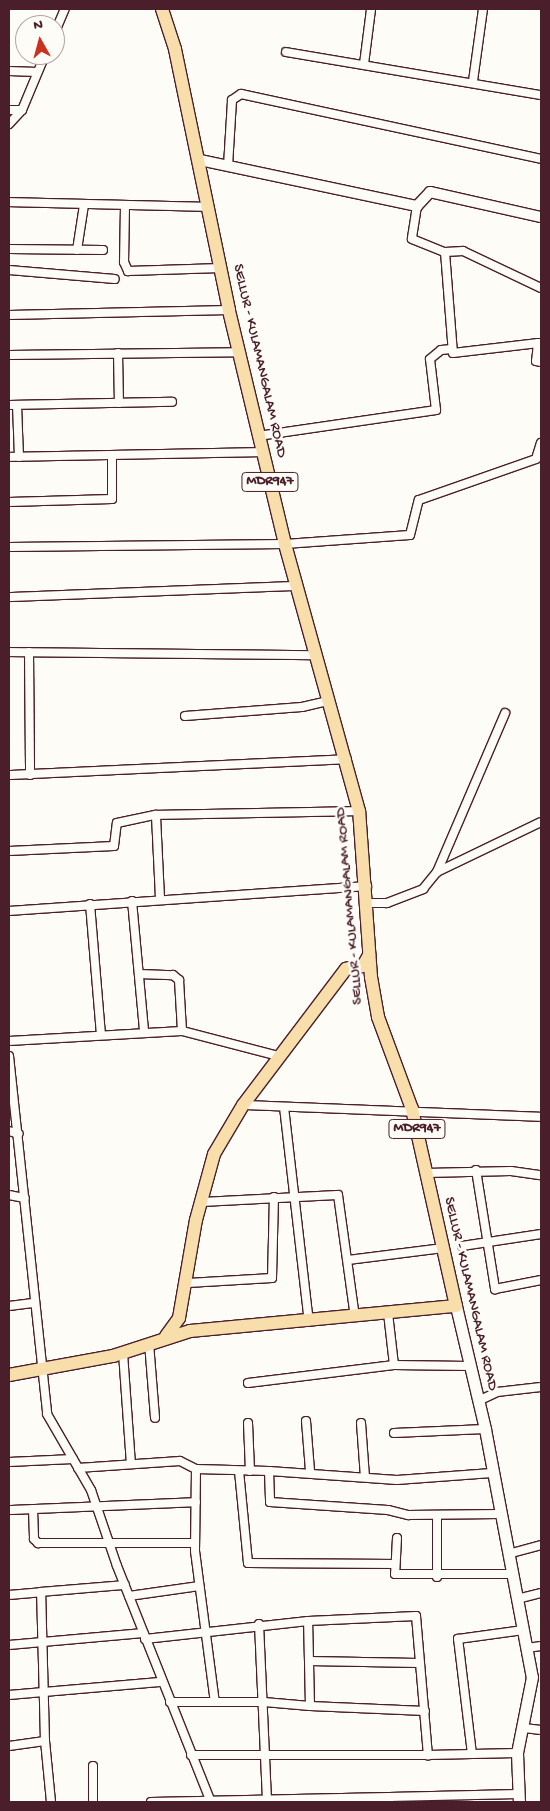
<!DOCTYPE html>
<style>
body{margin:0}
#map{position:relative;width:550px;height:1811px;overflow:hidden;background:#fdfcf7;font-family:"Gochi Hand",sans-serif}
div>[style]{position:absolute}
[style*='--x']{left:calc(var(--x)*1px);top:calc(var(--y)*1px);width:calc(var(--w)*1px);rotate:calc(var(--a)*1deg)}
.roads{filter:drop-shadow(1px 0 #4a1f2b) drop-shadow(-1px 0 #4a1f2b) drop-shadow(0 1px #4a1f2b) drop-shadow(0 -1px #4a1f2b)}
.minor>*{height:8px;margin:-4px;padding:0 4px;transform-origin:4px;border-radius:4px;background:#fdfcf7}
.tertiary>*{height:10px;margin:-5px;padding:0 5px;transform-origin:5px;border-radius:5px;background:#fdfcf7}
.secondary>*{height:11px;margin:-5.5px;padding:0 5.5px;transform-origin:5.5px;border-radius:5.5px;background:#fdfcf7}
.primary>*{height:12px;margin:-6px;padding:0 6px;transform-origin:6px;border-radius:6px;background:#f8deab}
span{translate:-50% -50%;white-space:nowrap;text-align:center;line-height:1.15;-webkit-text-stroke:5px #fdfcf7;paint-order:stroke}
.shield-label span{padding:1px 4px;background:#fdfcf7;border:1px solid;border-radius:4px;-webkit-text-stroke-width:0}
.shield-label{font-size:14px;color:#4a1f2b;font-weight:700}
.street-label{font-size:15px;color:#4a1f2b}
.frame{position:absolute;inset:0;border:10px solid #4a1f2b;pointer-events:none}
.north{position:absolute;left:15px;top:15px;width:50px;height:50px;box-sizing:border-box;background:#fdfcf7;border:1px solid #b5a4a5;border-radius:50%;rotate:353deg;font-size:14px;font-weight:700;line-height:20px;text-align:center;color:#4a1f2b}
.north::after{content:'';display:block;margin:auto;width:18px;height:22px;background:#c8321e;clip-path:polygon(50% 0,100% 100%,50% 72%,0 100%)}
</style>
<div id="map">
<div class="roads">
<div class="minor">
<i style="--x:55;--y:32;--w:25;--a:-67"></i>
<i style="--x:286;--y:52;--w:259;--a:9.6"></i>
<i style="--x:364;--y:64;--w:55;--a:-82.7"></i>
<i style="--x:9;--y:71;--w:28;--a:2"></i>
<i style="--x:473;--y:81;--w:73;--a:-82.1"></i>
<i style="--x:9;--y:110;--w:13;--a:0"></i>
<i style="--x:9;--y:124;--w:19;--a:-47"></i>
<i style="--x:22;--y:110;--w:60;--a:-67.3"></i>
<i style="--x:228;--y:166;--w:66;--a:-86.5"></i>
<i style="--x:232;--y:100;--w:11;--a:-34"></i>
<i style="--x:241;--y:94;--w:307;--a:12.2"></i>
<i style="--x:10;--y:202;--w:198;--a:1.4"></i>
<i style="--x:125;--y:206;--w:56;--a:91"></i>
<i style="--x:124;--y:262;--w:10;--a:66"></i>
<i style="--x:128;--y:271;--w:93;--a:-1.8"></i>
<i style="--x:417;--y:206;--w:33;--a:99"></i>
<i style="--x:412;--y:239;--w:35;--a:22"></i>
<i style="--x:445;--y:252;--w:101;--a:85.5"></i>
<i style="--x:453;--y:353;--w:86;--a:-6.7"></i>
<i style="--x:538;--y:343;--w:18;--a:96"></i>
<i style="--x:536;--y:361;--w:5;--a:11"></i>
<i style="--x:9;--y:249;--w:94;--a:0.6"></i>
<i style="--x:77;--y:250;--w:46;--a:-81.2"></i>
<i style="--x:445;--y:252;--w:18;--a:-3"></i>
<i style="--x:463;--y:251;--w:86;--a:25.4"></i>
<i style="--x:9;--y:270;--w:106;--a:4.9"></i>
<i style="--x:9;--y:315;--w:220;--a:-1.3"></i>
<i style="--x:118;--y:353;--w:50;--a:88.9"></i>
<i style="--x:9;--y:355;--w:230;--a:-0.7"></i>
<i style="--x:9;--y:405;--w:163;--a:-1.1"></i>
<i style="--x:17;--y:405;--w:52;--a:87.8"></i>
<i style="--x:258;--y:436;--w:180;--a:-8.3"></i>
<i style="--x:436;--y:410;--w:51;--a:-96.7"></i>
<i style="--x:430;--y:359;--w:14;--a:-39"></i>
<i style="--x:441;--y:350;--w:11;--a:-5"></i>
<i style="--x:9;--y:457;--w:253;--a:-1.1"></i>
<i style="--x:9;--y:502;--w:103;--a:-1.7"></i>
<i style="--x:112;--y:499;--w:42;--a:-90"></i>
<i style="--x:9;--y:547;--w:276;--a:-0.6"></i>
<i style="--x:285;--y:544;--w:125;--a:-4.1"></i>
<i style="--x:410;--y:535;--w:36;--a:-76"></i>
<i style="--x:419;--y:500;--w:124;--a:-19.3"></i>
<i style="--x:536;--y:459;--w:17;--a:-73"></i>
<i style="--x:9;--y:597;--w:287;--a:-2.2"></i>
<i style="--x:9;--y:652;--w:304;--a:0.6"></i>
<i style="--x:29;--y:652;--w:123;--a:89.5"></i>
<i style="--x:185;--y:716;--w:117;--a:-4.4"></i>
<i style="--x:302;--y:707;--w:27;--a:-13"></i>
<i style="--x:9;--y:775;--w:338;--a:-2.7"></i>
<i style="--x:9;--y:851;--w:105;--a:-2.7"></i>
<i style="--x:114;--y:846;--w:23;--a:-83"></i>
<i style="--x:117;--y:823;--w:40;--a:-12"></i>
<i style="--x:437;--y:872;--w:173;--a:-66.8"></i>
<i style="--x:160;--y:898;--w:83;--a:-92.8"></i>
<i style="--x:156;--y:815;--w:203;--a:-1.1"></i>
<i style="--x:132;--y:901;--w:131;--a:84.7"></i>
<i style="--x:367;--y:903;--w:20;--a:0"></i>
<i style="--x:387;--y:903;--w:39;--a:-21"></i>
<i style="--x:423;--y:889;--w:22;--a:-51"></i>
<i style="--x:437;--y:872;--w:115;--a:-25.7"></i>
<i style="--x:90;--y:904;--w:130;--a:85.2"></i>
<i style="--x:9;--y:911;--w:359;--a:-4"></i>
<i style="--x:139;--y:974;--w:34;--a:2"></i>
<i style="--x:173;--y:975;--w:8;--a:40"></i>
<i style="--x:179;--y:980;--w:51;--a:86.6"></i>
<i style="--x:9;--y:1041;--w:173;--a:-3.3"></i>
<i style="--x:182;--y:1031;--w:99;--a:14.6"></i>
<i style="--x:9;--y:1056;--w:360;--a:83.9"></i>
<i style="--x:47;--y:1414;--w:88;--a:59.9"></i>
<i style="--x:91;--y:1490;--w:80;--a:71.1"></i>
<i style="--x:117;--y:1566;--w:254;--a:68.3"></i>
<i style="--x:243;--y:1105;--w:298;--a:2.3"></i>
<i style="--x:284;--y:1107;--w:216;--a:83.4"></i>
<i style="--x:9;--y:1131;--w:10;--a:17"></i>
<i style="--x:476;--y:1170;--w:121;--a:80.9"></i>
<i style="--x:495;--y:1289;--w:47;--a:-11.1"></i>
<i style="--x:426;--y:1173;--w:85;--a:-1.3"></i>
<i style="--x:511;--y:1171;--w:30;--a:8"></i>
<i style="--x:9;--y:1195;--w:16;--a:11"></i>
<i style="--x:201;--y:1202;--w:137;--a:-2.9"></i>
<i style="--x:338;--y:1195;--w:123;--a:82.1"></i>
<i style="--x:462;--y:1246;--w:80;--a:-8.6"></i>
<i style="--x:348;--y:1260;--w:96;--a:-7.2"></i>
<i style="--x:188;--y:1283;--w:84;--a:-3.4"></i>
<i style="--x:272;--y:1278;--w:81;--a:-88.6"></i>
<i style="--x:9;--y:1306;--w:24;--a:-7"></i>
<i style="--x:149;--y:1343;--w:75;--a:85.4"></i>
<i style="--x:123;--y:1353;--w:111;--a:85.9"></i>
<i style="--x:394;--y:1365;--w:75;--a:0.8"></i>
<i style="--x:248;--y:1383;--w:147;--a:-7"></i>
<i style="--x:394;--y:1365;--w:52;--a:-96.6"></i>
<i style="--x:478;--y:1401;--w:21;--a:-25"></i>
<i style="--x:497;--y:1392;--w:44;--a:-6.5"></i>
<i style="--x:306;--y:1421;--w:50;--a:85.4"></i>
<i style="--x:248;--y:1423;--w:48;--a:87.6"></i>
<i style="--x:361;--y:1423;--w:54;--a:85.8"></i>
<i style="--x:394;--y:1433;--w:91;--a:-2.5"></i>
<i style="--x:9;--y:1462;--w:64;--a:-2.7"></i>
<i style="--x:78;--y:1468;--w:102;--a:-3.9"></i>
<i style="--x:180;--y:1461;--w:18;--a:27"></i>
<i style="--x:196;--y:1469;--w:73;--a:1.6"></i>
<i style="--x:269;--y:1471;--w:31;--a:88"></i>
<i style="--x:270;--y:1502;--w:118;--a:3.9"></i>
<i style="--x:388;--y:1510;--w:21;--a:14"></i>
<i style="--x:408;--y:1515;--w:91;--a:-0.6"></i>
<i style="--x:196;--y:1469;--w:82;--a:90.7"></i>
<i style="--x:195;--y:1551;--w:152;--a:82.5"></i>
<i style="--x:239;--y:1471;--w:92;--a:84.4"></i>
<i style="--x:248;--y:1563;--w:147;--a:0.4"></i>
<i style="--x:269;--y:1471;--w:128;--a:4"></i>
<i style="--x:397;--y:1480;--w:95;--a:-4.2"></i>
<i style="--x:33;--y:1509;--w:30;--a:88"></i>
<i style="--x:34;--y:1539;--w:6;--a:45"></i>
<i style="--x:38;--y:1543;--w:157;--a:0"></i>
<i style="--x:9;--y:1510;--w:187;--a:-2.4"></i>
<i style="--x:397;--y:1538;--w:36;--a:93"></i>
<i style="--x:395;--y:1574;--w:117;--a:0"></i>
<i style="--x:508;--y:1554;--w:34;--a:-15"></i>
<i style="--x:437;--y:1577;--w:62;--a:-90"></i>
<i style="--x:9;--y:1595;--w:32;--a:-5"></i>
<i style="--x:129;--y:1596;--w:71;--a:-8.1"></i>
<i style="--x:517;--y:1599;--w:25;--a:-14"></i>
<i style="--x:259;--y:1624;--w:174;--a:87.4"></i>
<i style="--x:145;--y:1639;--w:164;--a:-6.3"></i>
<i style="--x:9;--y:1645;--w:135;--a:-5.1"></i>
<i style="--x:527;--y:1648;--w:14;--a:-8"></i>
<i style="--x:309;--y:1661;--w:109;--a:1.1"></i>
<i style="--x:9;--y:1695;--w:154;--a:-4.9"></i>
<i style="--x:170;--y:1702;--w:94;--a:0"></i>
<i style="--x:264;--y:1702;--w:46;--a:5"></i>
<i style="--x:310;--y:1706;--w:85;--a:-91.3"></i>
<i style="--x:308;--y:1621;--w:108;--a:-2.7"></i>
<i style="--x:416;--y:1616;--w:140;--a:85.1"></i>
<i style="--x:428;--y:1755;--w:89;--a:-1.3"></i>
<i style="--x:310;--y:1706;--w:115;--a:2.5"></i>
<i style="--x:524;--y:1728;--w:17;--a:7"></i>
<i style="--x:9;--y:1746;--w:36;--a:-8"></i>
<i style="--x:472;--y:1754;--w:116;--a:-96.9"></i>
<i style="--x:458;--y:1639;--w:66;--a:-7.9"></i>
<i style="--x:191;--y:1755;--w:237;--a:0"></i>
<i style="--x:389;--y:1797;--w:129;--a:-1.3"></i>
<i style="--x:51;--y:1802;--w:61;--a:-95.6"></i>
<i style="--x:45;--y:1741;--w:149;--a:-91.5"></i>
<i style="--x:41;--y:1592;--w:84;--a:-4.8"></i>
<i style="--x:93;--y:1802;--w:36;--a:-90"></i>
<i style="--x:151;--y:1802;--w:238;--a:-1.2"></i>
<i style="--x:389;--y:1797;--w:5;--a:90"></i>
</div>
<div class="tertiary">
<i style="--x:200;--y:160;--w:222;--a:12"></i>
<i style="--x:417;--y:206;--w:19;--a:-47"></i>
<i style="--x:430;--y:192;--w:114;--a:12.7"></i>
</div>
<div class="secondary">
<i style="--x:456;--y:1306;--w:126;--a:76.7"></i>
<i style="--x:485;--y:1429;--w:252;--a:79.3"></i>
<i style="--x:532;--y:1677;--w:77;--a:101.2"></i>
<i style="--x:517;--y:1753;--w:49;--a:87.7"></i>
</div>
<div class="primary">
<i style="--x:166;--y:1336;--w:22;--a:-54"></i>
<i style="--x:179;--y:1318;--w:99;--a:-80.2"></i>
<i style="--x:196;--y:1220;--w:68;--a:-74.7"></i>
<i style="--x:214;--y:1154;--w:57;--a:-59.4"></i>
<i style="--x:243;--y:1105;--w:171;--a:-52.9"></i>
<i style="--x:346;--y:969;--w:17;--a:-10"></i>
<i style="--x:363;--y:966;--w:13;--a:-61"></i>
<i style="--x:9;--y:1375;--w:106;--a:-10.4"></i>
<i style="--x:113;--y:1356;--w:81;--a:-18"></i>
<i style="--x:190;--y:1331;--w:267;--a:-5.4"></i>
<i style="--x:456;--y:1306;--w:202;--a:-102.6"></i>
<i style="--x:412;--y:1109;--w:98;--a:-110.3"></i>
<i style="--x:378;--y:1017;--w:41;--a:-99.9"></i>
<i style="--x:371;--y:977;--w:166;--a:-94.1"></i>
<i style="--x:359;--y:811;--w:277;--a:-105.5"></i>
<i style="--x:285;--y:544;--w:241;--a:-103.5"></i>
<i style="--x:229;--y:310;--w:267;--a:-101.7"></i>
<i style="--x:175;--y:49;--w:42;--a:-108"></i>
</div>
</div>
<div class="shield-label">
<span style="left:270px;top:482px">MDR947</span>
<span style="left:417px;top:1129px">MDR947</span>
</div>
<div class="street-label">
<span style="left:259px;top:361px;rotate:77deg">SELLUR - KULAMANGALAM ROAD</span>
<span style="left:350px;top:906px;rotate:-95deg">SELLUR - KULAMANGALAM ROAD</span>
<span style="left:470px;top:1294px;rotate:77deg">SELLUR - KULAMANGALAM ROAD</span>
</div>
<div class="frame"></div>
<div class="north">N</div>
</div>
